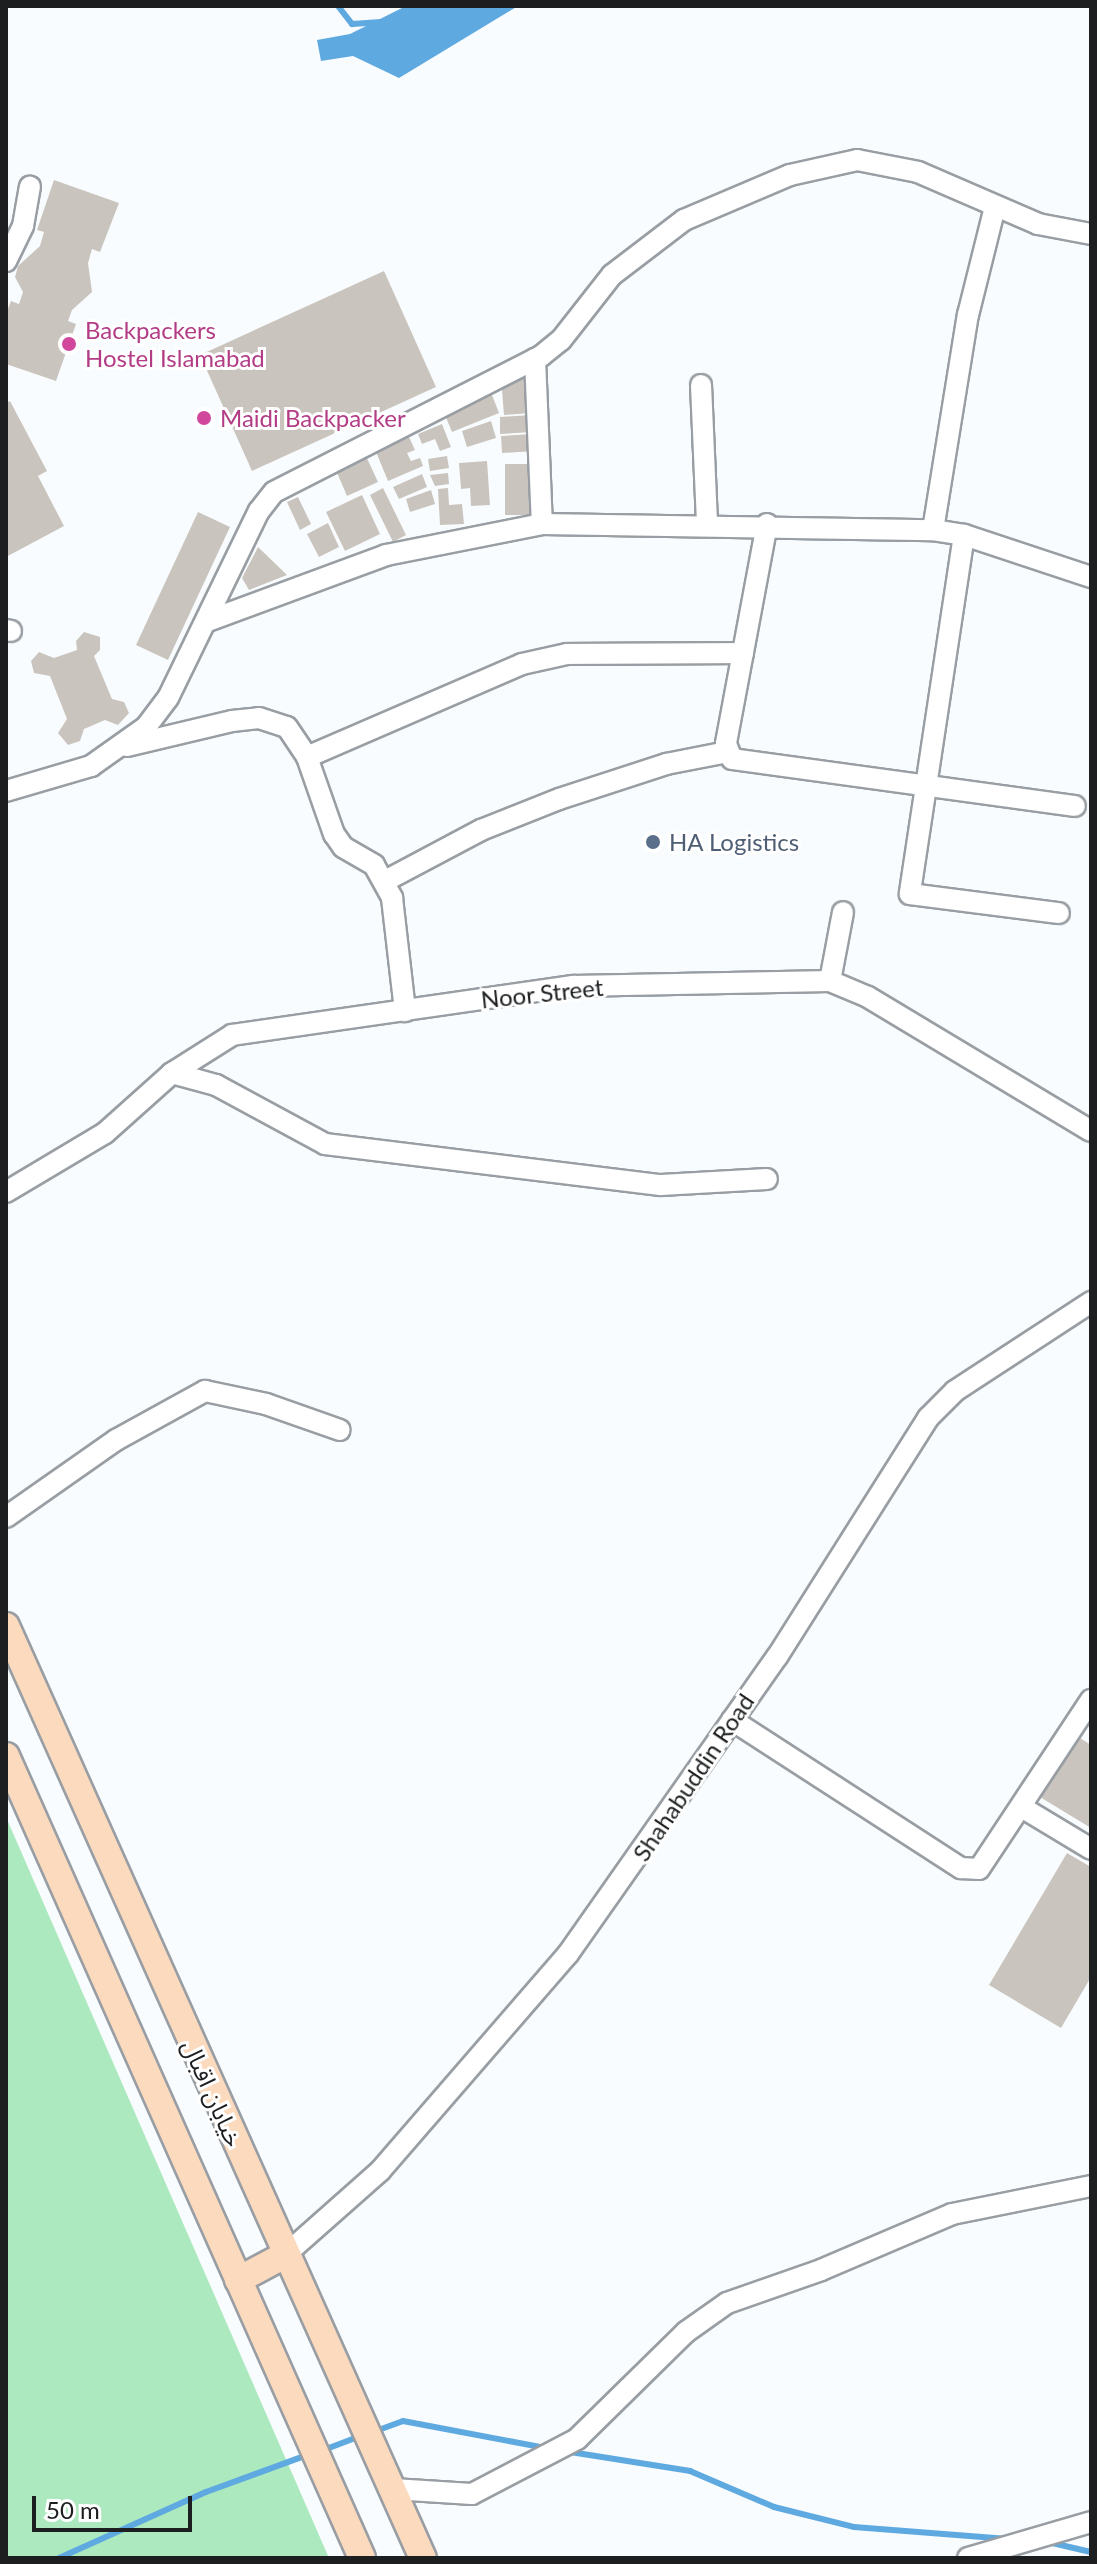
<!DOCTYPE html>
<meta charset="utf-8">
<style>
body{margin:0}
#map{position:relative;width:1097px;height:2564px;overflow:hidden;background:#f9fcfe;font-family:Lato,"Noto Sans Arabic",sans-serif}
div>[style]{position:absolute}
[style*='--x']{left:calc(var(--x)*1px);top:calc(var(--y)*1px);width:calc(var(--w)*1px);rotate:calc(var(--a)*1deg)}
.green>*{inset:0;background:#ade9bf}
.water>*{inset:0;background:#5fa9e1}
.stream>*{height:6px;margin:-3px;padding:0 3px;transform-origin:3px;border-radius:3px;background:#5fa9e1}
.building>*{inset:0;background:#cac4be}
.roads{filter:drop-shadow(2px 0 #989ea3) drop-shadow(-2px 0 #989ea3) drop-shadow(0 2px #989ea3) drop-shadow(0 -2px #989ea3)}
.minor>*{height:20px;margin:-10px;padding:0 10px;transform-origin:10px;border-radius:10px;background:#fff}
.major>*{height:26px;margin:-13px;padding:0 13px;transform-origin:13px;border-radius:13px;background:#fcdabe}
.dots>*{width:22px;height:22px;translate:-50% -50%;box-sizing:border-box;border:4px solid #fff;border-radius:50%}
span{translate:-50% -50%;white-space:nowrap;text-align:center;line-height:1.15;-webkit-text-stroke:6px #fff;paint-order:stroke}
.hotel-label{font-size:24px;color:#b23c85}
.left{translate:0 -50%;text-align:left}
.service-label{font-size:24px;color:#4e5e75}
.street-label{font-size:24px;color:#1c1e20}
.frame{position:absolute;inset:0;border:8px solid #1c1e20;pointer-events:none}
.scale{position:absolute;left:32px;top:2496px;width:160px;height:36px;box-sizing:border-box;border:4px solid #1c1e20;border-top:0;padding-left:10px;font-size:24px;line-height:28px;white-space:nowrap;color:#1c1e20;-webkit-text-stroke:6px #fff;paint-order:stroke}
</style>
<div id="map">
<div class="green">
<i style="clip-path:polygon(6px 1817px,329px 2558px,6px 2558px)"></i>
</div>
<div class="water">
<i style="clip-path:polygon(406px 6px,518px 6px,399px 78px,353px 56px,321px 61px,317px 40px,350px 34px)"></i>
</div>
<div class="stream">
<i style="--x:338;--y:6;--w:23;--a:52"></i>
<i style="--x:352;--y:24;--w:29;--a:-4"></i>
<i style="--x:373;--y:2432;--w:32;--a:-20"></i>
<i style="--x:403;--y:2421;--w:146;--a:10.7"></i>
<i style="--x:321;--y:2451;--w:45;--a:-20.9"></i>
<i style="--x:564;--y:2451;--w:128;--a:9"></i>
<i style="--x:690;--y:2471;--w:91;--a:23.2"></i>
<i style="--x:774;--y:2507;--w:82;--a:14"></i>
<i style="--x:854;--y:2527;--w:151;--a:4.5"></i>
<i style="--x:1048;--y:2542;--w:44;--a:13.1"></i>
<i style="--x:59;--y:2558;--w:161;--a:-24.2"></i>
<i style="--x:206;--y:2492;--w:111;--a:-20.1"></i>
</div>
<div class="building">
<i style="clip-path:polygon(54px 180px,119px 203px,100px 252px,92px 249px,88px 263px,92px 292px,72px 310px,68px 321px,76px 324px,56px 381px,6px 364px,6px 314px,11px 301px,19px 304px,23px 292px,15px 277px,18px 266px,40px 246px,44px 232px,37px 230px)"></i>
<i style="clip-path:polygon(384px 271px,436px 387px,252px 471px,200px 355px)"></i>
<i style="clip-path:polygon(528px 375px,531px 413px,504px 415px,501px 378px)"></i>
<i style="clip-path:polygon(492px 395px,499px 413px,452px 432px,445px 415px)"></i>
<i style="clip-path:polygon(10px 401px,47px 471px,38px 476px,64px 526px,6px 557px,6px 403px)"></i>
<i style="clip-path:polygon(531px 415px,532px 432px,500px 434px,500px 417px)"></i>
<i style="clip-path:polygon(491px 421px,496px 438px,467px 447px,462px 431px)"></i>
<i style="clip-path:polygon(442px 424px,451px 447px,440px 451px,435px 439px,422px 444px,418px 434px)"></i>
<i style="clip-path:polygon(532px 434px,534px 451px,502px 453px,501px 436px)"></i>
<i style="clip-path:polygon(409px 437px,415px 450px,407px 453px,411px 461px,420px 458px,423px 466px,388px 481px,376px 452px)"></i>
<i style="clip-path:polygon(365px 454px,378px 482px,347px 496px,335px 468px)"></i>
<i style="clip-path:polygon(447px 456px,449px 468px,430px 471px,428px 459px)"></i>
<i style="clip-path:polygon(487px 461px,490px 505px,471px 506px,470px 488px,461px 489px,459px 463px)"></i>
<i style="clip-path:polygon(505px 464px,533px 464px,533px 515px,505px 515px)"></i>
<i style="clip-path:polygon(448px 473px,449px 484px,435px 486px,430px 475px)"></i>
<i style="clip-path:polygon(422px 474px,427px 487px,399px 499px,393px 487px)"></i>
<i style="clip-path:polygon(383px 488px,406px 535px,393px 542px,370px 495px)"></i>
<i style="clip-path:polygon(448px 488px,449px 505px,462px 504px,464px 524px,440px 525px,438px 489px)"></i>
<i style="clip-path:polygon(431px 490px,435px 504px,410px 512px,406px 499px)"></i>
<i style="clip-path:polygon(362px 495px,380px 534px,345px 551px,326px 512px)"></i>
<i style="clip-path:polygon(298px 497px,311px 524px,300px 530px,287px 502px)"></i>
<i style="clip-path:polygon(198px 512px,230px 527px,168px 660px,136px 645px)"></i>
<i style="clip-path:polygon(328px 523px,339px 547px,319px 557px,307px 534px)"></i>
<i style="clip-path:polygon(258px 547px,287px 575px,249px 590px,242px 578px)"></i>
<i style="clip-path:polygon(84px 632px,100px 637px,100px 650px,94px 656px,112px 699px,124px 702px,129px 713px,118px 725px,105px 720px,84px 729px,80px 741px,68px 745px,58px 733px,67px 719px,50px 676px,34px 673px,31px 661px,39px 652px,54px 658px,77px 650px,76px 641px)"></i>
<i style="clip-path:polygon(1072px 1733px,1091px 1745px,1091px 1828px,1035px 1794px)"></i>
<i style="clip-path:polygon(1067px 1853px,1091px 1867px,1091px 1977px,1061px 2028px,989px 1985px)"></i>
</div>
<div class="roads">
<div class="minor">
<i style="--x:6;--y:261;--w:39;--a:-64"></i>
<i style="--x:23;--y:226;--w:40;--a:-80"></i>
<i style="--x:535;--y:359;--w:165;--a:87.6"></i>
<i style="--x:701;--y:385;--w:138;--a:87.5"></i>
<i style="--x:767;--y:524;--w:224;--a:100.6"></i>
<i style="--x:726;--y:744;--w:16;--a:68"></i>
<i style="--x:732;--y:759;--w:346;--a:7.8"></i>
<i style="--x:933;--y:530;--w:218;--a:-80.8"></i>
<i style="--x:968;--y:315;--w:111;--a:-76"></i>
<i style="--x:964;--y:535;--w:363;--a:98.6"></i>
<i style="--x:910;--y:894;--w:150;--a:7.3"></i>
<i style="--x:208;--y:621;--w:190;--a:-20.3"></i>
<i style="--x:386;--y:555;--w:159;--a:-11.2"></i>
<i style="--x:542;--y:524;--w:391;--a:0.9"></i>
<i style="--x:933;--y:530;--w:31;--a:9"></i>
<i style="--x:964;--y:535;--w:134;--a:18.3"></i>
<i style="--x:6;--y:630;--w:5;--a:11"></i>
<i style="--x:127;--y:746;--w:108;--a:-13.4"></i>
<i style="--x:232;--y:721;--w:27;--a:-6"></i>
<i style="--x:259;--y:718;--w:29;--a:18"></i>
<i style="--x:287;--y:727;--w:36;--a:56"></i>
<i style="--x:307;--y:757;--w:82;--a:70.7"></i>
<i style="--x:334;--y:834;--w:16;--a:55"></i>
<i style="--x:343;--y:847;--w:36;--a:30"></i>
<i style="--x:374;--y:865;--w:38;--a:61"></i>
<i style="--x:392;--y:898;--w:114;--a:83.4"></i>
<i style="--x:307;--y:757;--w:234;--a:-23.4"></i>
<i style="--x:522;--y:664;--w:46;--a:-12.5"></i>
<i style="--x:567;--y:654;--w:176;--a:-0.3"></i>
<i style="--x:6;--y:791;--w:89;--a:-16.4"></i>
<i style="--x:91;--y:766;--w:67;--a:-35.3"></i>
<i style="--x:146;--y:727;--w:36;--a:-53"></i>
<i style="--x:168;--y:698;--w:208;--a:-64.1"></i>
<i style="--x:259;--y:511;--w:24;--a:-52"></i>
<i style="--x:274;--y:492;--w:300;--a:-27"></i>
<i style="--x:541;--y:356;--w:26;--a:-39"></i>
<i style="--x:561;--y:340;--w:83;--a:-51.9"></i>
<i style="--x:612;--y:275;--w:91;--a:-37.4"></i>
<i style="--x:684;--y:220;--w:115;--a:-23"></i>
<i style="--x:790;--y:175;--w:69;--a:-12.6"></i>
<i style="--x:857;--y:160;--w:62;--a:11.1"></i>
<i style="--x:918;--y:172;--w:131;--a:23.4"></i>
<i style="--x:1038;--y:224;--w:54;--a:10.7"></i>
<i style="--x:385;--y:881;--w:109;--a:-28"></i>
<i style="--x:481;--y:830;--w:84;--a:-21.7"></i>
<i style="--x:559;--y:799;--w:113;--a:-18.1"></i>
<i style="--x:666;--y:764;--w:62;--a:-11.1"></i>
<i style="--x:830;--y:981;--w:70;--a:-79.3"></i>
<i style="--x:172;--y:1073;--w:46;--a:15.3"></i>
<i style="--x:216;--y:1085;--w:124;--a:28.4"></i>
<i style="--x:325;--y:1144;--w:338;--a:7"></i>
<i style="--x:661;--y:1185;--w:106;--a:-3.2"></i>
<i style="--x:6;--y:1192;--w:115;--a:-30.8"></i>
<i style="--x:105;--y:1133;--w:90;--a:-41.8"></i>
<i style="--x:172;--y:1073;--w:71;--a:-32.3"></i>
<i style="--x:232;--y:1035;--w:345;--a:-8.2"></i>
<i style="--x:573;--y:986;--w:257;--a:-1.1"></i>
<i style="--x:830;--y:981;--w:41;--a:22.8"></i>
<i style="--x:868;--y:997;--w:260;--a:31"></i>
<i style="--x:6;--y:1517;--w:134;--a:-35"></i>
<i style="--x:116;--y:1440;--w:102;--a:-28.8"></i>
<i style="--x:205;--y:1391;--w:62;--a:12"></i>
<i style="--x:266;--y:1404;--w:78;--a:19.4"></i>
<i style="--x:732;--y:1720;--w:273;--a:32.9"></i>
<i style="--x:961;--y:1868;--w:18;--a:3"></i>
<i style="--x:979;--y:1869;--w:203;--a:-56.5"></i>
<i style="--x:1023;--y:1808;--w:79;--a:31.1"></i>
<i style="--x:285;--y:2255;--w:127;--a:-41.5"></i>
<i style="--x:380;--y:2171;--w:287;--a:-49.1"></i>
<i style="--x:568;--y:1954;--w:363;--a:-54.9"></i>
<i style="--x:777;--y:1657;--w:283;--a:-57.7"></i>
<i style="--x:928;--y:1418;--w:38;--a:-45"></i>
<i style="--x:955;--y:1391;--w:163;--a:-33.2"></i>
<i style="--x:393;--y:2489;--w:79;--a:3.6"></i>
<i style="--x:472;--y:2494;--w:119;--a:-27.6"></i>
<i style="--x:577;--y:2439;--w:153;--a:-44.5"></i>
<i style="--x:686;--y:2332;--w:50;--a:-35.3"></i>
<i style="--x:727;--y:2303;--w:100;--a:-19.3"></i>
<i style="--x:821;--y:2270;--w:142;--a:-23.1"></i>
<i style="--x:952;--y:2214;--w:142;--a:-11.4"></i>
<i style="--x:968;--y:2558;--w:128;--a:-16.3"></i>
</div>
<div class="major">
<i style="--x:6;--y:1626;--w:1021;--a:65.9"></i>
<i style="--x:6;--y:1756;--w:877;--a:66.06"></i>
<i style="--x:238;--y:2280;--w:53;--a:-28"></i>
</div>
</div>
<div class="dots">
<i style="left:69px;top:344px;background:#d1479c"></i>
<i style="left:204px;top:418px;background:#d1479c"></i>
<i style="left:653px;top:842px;background:#5c6f8a"></i>
</div>
<div class="hotel-label">
<span class="left" style="left:85px;top:344px">Backpackers<br>Hostel Islamabad</span>
<span class="left" style="left:220px;top:418px">Maidi Backpacker</span>
</div>
<div class="service-label">
<span class="left" style="left:669px;top:842px">HA Logistics</span>
</div>
<div class="street-label">
<span style="left:542px;top:993px;rotate:-6deg">Noor Street</span>
<span style="left:693px;top:1777px;rotate:-56deg">Shahabuddin Road</span>
<span style="left:213px;top:2093px;rotate:66deg">خیابان اقبال</span>
</div>
<div class="frame"></div>
<div class="scale">50 m</div>
</div>
